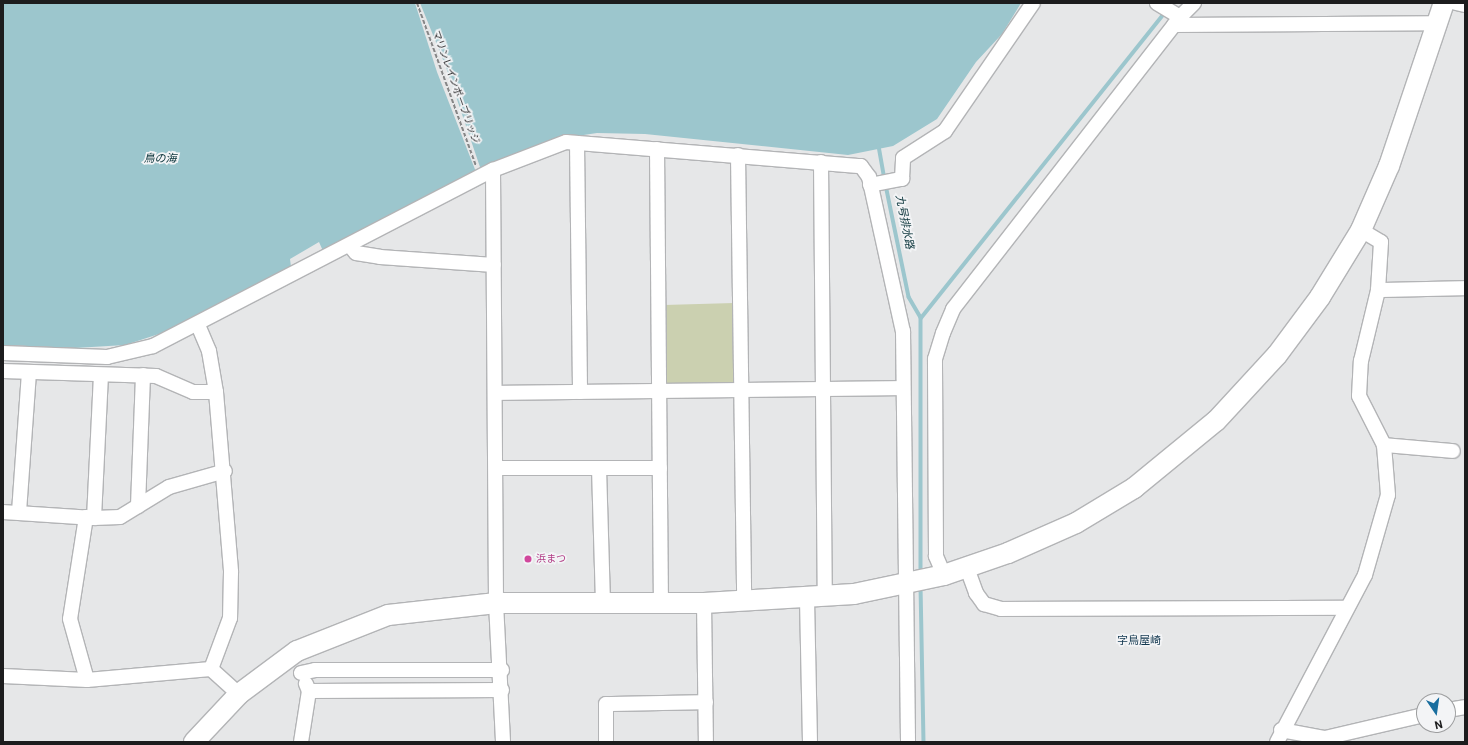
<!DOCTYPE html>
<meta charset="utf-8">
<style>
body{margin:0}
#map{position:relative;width:1468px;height:745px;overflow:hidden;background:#e6e7e8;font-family:Roboto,"Noto Sans JP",sans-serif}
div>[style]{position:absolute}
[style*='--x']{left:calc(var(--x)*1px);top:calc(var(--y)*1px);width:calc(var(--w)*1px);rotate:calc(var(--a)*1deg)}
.green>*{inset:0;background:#cbd0b0}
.water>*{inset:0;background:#9cc6cd}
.pier>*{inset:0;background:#e6e7e8}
.stream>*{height:3.5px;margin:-1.75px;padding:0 1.75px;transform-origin:1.75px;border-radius:1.75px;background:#9cc6cd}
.path>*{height:2px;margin-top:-1px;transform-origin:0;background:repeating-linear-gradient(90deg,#868687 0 4px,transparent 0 6px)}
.roads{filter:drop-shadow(1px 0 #b3b4b6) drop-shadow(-1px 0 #b3b4b6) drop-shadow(0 1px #b3b4b6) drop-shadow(0 -1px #b3b4b6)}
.street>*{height:14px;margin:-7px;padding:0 7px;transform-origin:7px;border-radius:7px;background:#fff}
.secondary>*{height:20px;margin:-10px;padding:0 10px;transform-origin:10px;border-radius:10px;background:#fff}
.dots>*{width:11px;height:11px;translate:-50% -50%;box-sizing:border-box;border:2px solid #f3f4f6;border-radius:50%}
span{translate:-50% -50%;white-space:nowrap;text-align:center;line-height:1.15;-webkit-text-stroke:3.5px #f3f4f6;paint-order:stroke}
.street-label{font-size:10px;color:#1c1c1d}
.hotel-label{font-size:10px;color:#b23c85}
.left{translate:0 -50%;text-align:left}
.water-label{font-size:11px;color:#083238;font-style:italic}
.neighbourhood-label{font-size:11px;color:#11374f}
.frame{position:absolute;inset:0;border:4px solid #1c1c1d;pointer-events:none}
.north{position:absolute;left:1416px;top:693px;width:40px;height:40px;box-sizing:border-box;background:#f3f4f6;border:1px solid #9d9e9f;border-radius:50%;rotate:167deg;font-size:11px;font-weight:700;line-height:16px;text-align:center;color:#1c1c1d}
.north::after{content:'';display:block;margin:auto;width:14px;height:18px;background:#1a6e9f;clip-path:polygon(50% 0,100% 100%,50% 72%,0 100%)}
</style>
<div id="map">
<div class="green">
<i style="clip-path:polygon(734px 303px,735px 381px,731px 384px,670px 387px,665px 380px,664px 305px)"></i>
</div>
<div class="water">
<i style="clip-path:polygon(3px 3px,1021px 3px,1002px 34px,976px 62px,937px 119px,893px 146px,848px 155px,645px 134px,597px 133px,550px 140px,457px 181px,323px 251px,319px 242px,290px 259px,291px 267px,162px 333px,125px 345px,75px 348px,3px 345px)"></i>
</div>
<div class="pier">
<i style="clip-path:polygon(415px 3px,420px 3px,446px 67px,481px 170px,476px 172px,437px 72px)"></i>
</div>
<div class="stream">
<i style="--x:879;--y:146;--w:34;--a:80"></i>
<i style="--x:886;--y:185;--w:114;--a:78.4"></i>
<i style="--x:909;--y:297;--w:24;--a:60"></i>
<i style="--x:921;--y:318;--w:256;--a:90"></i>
<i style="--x:921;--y:318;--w:393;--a:-51.4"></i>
<i style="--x:921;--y:586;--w:156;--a:88.9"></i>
</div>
<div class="path">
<i style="--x:417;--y:3;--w:173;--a:70.1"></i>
</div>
<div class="roads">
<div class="street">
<i style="--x:1456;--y:3;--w:9;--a:13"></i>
<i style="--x:1180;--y:17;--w:20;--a:-45"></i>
<i style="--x:1174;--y:25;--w:262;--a:-0.4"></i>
<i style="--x:577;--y:143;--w:249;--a:89.3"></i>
<i style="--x:657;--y:149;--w:454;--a:89.5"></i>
<i style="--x:738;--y:155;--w:447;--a:89.2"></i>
<i style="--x:821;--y:162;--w:435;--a:89.5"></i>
<i style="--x:493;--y:170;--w:433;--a:89.6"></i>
<i style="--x:496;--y:603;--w:139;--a:87.1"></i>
<i style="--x:870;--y:185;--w:33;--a:-11"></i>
<i style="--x:902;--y:179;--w:21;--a:-87"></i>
<i style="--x:903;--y:158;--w:50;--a:-32.7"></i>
<i style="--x:945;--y:131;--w:155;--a:-55.5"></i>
<i style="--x:350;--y:246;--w:9;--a:49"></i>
<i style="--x:356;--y:253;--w:24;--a:9"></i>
<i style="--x:380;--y:257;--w:114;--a:4"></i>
<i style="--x:1378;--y:290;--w:87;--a:-1.3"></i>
<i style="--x:198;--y:325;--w:28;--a:67"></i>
<i style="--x:209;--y:351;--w:42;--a:80.3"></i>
<i style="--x:216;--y:392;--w:181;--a:85.2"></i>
<i style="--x:231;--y:572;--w:46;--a:91.2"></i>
<i style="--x:230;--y:618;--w:54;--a:110.4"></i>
<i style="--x:3;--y:353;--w:104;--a:2.2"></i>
<i style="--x:107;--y:357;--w:47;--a:-13.4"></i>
<i style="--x:153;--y:346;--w:383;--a:-27.4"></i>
<i style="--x:493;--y:170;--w:78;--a:-21"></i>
<i style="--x:566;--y:142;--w:296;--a:4.7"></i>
<i style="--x:861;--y:166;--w:14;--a:54"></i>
<i style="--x:869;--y:177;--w:158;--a:77.6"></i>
<i style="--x:903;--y:331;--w:411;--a:89.3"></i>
<i style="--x:3;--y:371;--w:153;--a:1.9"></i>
<i style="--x:156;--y:376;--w:40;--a:23.4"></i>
<i style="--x:193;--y:392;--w:23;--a:0"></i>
<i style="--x:496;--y:393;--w:405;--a:-0.7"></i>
<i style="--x:1384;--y:445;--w:69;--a:5"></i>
<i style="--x:498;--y:468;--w:162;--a:0"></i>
<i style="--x:599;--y:468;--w:134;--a:88.3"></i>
<i style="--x:138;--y:506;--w:131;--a:-87.8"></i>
<i style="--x:3;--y:512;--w:91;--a:3.8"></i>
<i style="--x:94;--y:518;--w:143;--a:-87.2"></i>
<i style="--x:19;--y:512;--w:140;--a:-85.9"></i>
<i style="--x:86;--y:517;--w:103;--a:98.9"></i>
<i style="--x:70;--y:619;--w:63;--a:74.4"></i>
<i style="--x:94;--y:518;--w:26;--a:-2"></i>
<i style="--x:120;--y:517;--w:57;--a:-31.5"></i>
<i style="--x:169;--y:487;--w:58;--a:-15.9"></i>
<i style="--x:967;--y:568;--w:27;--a:70"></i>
<i style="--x:976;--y:593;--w:14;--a:54"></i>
<i style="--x:984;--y:604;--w:18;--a:16"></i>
<i style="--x:1001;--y:609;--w:345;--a:-0.2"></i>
<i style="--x:944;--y:575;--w:21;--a:-113"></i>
<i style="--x:936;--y:556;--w:197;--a:-90.3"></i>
<i style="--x:935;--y:359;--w:27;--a:-73"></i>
<i style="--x:943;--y:333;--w:26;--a:-67"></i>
<i style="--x:953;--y:309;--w:370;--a:-52.1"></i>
<i style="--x:1180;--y:17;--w:27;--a:-149"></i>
<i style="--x:807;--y:599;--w:143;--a:88.8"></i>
<i style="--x:704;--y:603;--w:139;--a:89.2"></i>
<i style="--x:211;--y:669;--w:38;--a:42"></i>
<i style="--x:301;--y:673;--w:14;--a:-12"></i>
<i style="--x:315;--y:670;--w:187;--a:0"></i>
<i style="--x:3;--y:676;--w:84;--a:2.7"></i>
<i style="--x:87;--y:680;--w:124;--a:-5.1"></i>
<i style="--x:309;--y:691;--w:193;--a:-0.3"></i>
<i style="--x:1448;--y:710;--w:17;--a:-10"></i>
<i style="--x:1281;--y:730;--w:45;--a:10.3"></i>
<i style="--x:1325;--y:738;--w:102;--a:-13.1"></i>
<i style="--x:301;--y:742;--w:52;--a:-81.1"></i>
<i style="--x:309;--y:691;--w:8;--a:-113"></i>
<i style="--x:606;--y:742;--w:38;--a:-90"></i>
<i style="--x:606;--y:704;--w:100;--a:-1.1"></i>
<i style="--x:1277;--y:742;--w:189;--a:-62.2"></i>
<i style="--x:1365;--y:575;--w:83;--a:-74"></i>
<i style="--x:1388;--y:495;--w:50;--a:-94.6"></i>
<i style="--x:1384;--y:445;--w:55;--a:-117"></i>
<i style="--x:1359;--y:396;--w:35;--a:-87"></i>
<i style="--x:1361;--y:361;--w:73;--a:-76.5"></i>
<i style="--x:1378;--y:290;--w:48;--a:-86.4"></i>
<i style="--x:1381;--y:242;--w:23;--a:-149"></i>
</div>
<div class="secondary">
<i style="--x:194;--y:742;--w:66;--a:-46.8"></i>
<i style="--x:239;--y:694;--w:72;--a:-36.6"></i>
<i style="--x:297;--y:651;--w:98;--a:-21.6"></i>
<i style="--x:388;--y:615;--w:109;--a:-6.3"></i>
<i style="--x:496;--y:603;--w:208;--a:0"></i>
<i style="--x:704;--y:603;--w:150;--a:-3.4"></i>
<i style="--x:854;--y:594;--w:92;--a:-11.9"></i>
<i style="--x:944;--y:575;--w:68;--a:-19"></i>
<i style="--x:1008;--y:553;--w:74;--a:-23.8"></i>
<i style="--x:1076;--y:523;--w:68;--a:-31.1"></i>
<i style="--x:1134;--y:488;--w:106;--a:-39.3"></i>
<i style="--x:1216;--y:421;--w:90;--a:-47.3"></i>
<i style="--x:1277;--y:355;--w:72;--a:-53.4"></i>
<i style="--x:1320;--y:297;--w:79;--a:-58.5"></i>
<i style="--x:1361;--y:230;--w:70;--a:-66.4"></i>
<i style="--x:1389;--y:166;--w:172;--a:-71.4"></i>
</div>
</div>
<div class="dots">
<i style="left:528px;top:559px;background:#d1479c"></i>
</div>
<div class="street-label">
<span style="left:456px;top:87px;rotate:70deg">マリンレインボーブリッジ</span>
</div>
<div class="hotel-label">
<span class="left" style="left:536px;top:559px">浜まつ</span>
</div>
<div class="water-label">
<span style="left:160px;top:159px">鳥の海</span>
<span style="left:904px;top:222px;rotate:79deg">九号排水路</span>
</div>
<div class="neighbourhood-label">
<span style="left:1139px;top:641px">字鳥屋崎</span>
</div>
<div class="frame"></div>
<div class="north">N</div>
</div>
